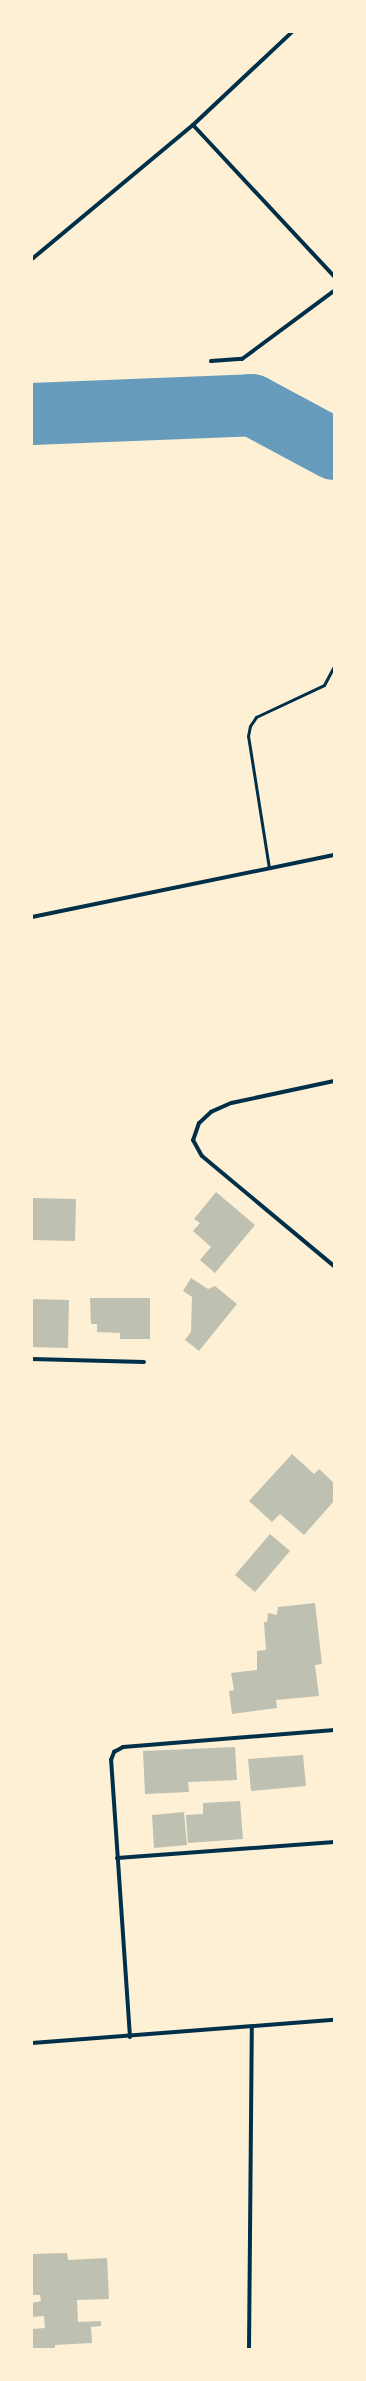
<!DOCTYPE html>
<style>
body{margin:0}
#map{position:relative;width:366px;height:2381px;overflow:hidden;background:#fdf0d5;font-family:Roboto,sans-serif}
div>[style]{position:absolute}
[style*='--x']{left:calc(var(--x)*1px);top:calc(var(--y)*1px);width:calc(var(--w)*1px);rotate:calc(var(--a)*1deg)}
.river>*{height:62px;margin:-31px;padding:0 31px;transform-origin:31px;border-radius:31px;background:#669bbc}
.building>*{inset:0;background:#bec0b2}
.service>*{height:3px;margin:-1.5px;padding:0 1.5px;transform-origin:1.5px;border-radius:1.5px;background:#003049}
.minor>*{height:4px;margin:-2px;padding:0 2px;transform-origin:2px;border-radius:2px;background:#003049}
span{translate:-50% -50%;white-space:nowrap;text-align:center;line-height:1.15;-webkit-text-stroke:3px #fdf0d5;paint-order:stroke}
.frame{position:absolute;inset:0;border:33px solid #fdf0d5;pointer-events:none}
</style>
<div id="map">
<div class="river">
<i style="--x:32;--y:414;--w:220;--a:-2.3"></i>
<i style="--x:252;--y:405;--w:93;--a:28.2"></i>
</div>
<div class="building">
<i style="clip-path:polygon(216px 1192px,255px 1225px,215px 1273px,200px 1260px,211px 1247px,193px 1231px,200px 1223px,194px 1219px)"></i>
<i style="clip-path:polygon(32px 1198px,76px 1199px,75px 1241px,32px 1240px)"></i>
<i style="clip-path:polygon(191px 1278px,208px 1289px,215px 1286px,237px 1304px,199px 1351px,185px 1340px,191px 1332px,192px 1297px,183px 1291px)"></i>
<i style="clip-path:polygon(90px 1298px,150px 1298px,150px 1339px,120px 1339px,120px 1333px,97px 1332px,97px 1324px,91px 1324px)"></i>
<i style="clip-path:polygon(32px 1299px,69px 1300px,68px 1348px,32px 1347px)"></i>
<i style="clip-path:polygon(292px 1454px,314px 1474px,319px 1469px,334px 1483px,334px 1501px,304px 1535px,280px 1514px,272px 1522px,249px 1501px)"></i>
<i style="clip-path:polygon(270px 1534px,290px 1551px,255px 1592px,235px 1575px)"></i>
<i style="clip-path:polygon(315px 1603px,322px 1664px,315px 1665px,319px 1696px,276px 1700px,277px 1708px,232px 1714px,229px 1691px,234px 1690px,231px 1673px,257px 1670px,257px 1651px,266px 1650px,264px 1622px,267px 1622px,268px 1613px,277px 1615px,278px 1607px)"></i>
<i style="clip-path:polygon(235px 1747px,237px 1780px,188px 1782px,189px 1792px,145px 1794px,143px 1751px)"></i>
<i style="clip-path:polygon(303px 1755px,306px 1786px,251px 1791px,248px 1759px)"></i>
<i style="clip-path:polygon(240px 1801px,243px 1839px,188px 1843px,186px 1815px,203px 1814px,203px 1803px)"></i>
<i style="clip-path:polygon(184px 1812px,187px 1845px,154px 1848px,152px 1815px)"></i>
<i style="clip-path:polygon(67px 2253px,68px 2260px,107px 2258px,109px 2299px,77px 2300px,78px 2322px,101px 2321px,101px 2326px,91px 2327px,92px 2343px,55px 2345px,55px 2349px,32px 2349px,32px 2329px,45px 2328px,44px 2316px,32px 2317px,32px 2303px,41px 2301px,40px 2295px,32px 2295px,32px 2254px)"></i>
</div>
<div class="service">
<i style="--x:269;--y:868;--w:134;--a:-99"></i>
<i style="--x:248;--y:736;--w:10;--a:-79"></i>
<i style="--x:250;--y:726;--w:11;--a:-56"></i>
<i style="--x:256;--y:717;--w:75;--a:-25.2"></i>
<i style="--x:324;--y:685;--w:21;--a:-62"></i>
</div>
<div class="minor">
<i style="--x:193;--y:125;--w:207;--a:47"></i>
<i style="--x:32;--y:259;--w:209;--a:-39.8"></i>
<i style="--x:193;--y:125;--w:136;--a:-43.2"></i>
<i style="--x:211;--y:361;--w:31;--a:-4"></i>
<i style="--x:242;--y:359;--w:114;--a:-36.5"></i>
<i style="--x:32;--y:917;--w:308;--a:-11.6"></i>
<i style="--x:334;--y:1081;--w:105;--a:167.9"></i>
<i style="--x:231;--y:1103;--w:22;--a:156"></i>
<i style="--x:211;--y:1112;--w:16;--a:137"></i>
<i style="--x:199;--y:1123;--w:18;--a:109"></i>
<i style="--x:193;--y:1140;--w:18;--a:61"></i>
<i style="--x:202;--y:1156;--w:172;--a:39.8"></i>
<i style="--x:32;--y:1359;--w:112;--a:1.5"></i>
<i style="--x:117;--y:1858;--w:218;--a:-4.2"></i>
<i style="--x:130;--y:2037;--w:278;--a:-93.9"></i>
<i style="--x:111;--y:1760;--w:9;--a:-69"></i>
<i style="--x:114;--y:1752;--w:10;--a:-29"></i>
<i style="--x:123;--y:1747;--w:212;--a:-4.6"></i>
<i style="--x:32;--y:2043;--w:303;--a:-4.4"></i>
<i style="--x:249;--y:2349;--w:322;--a:-89.5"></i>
</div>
<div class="frame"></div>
</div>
